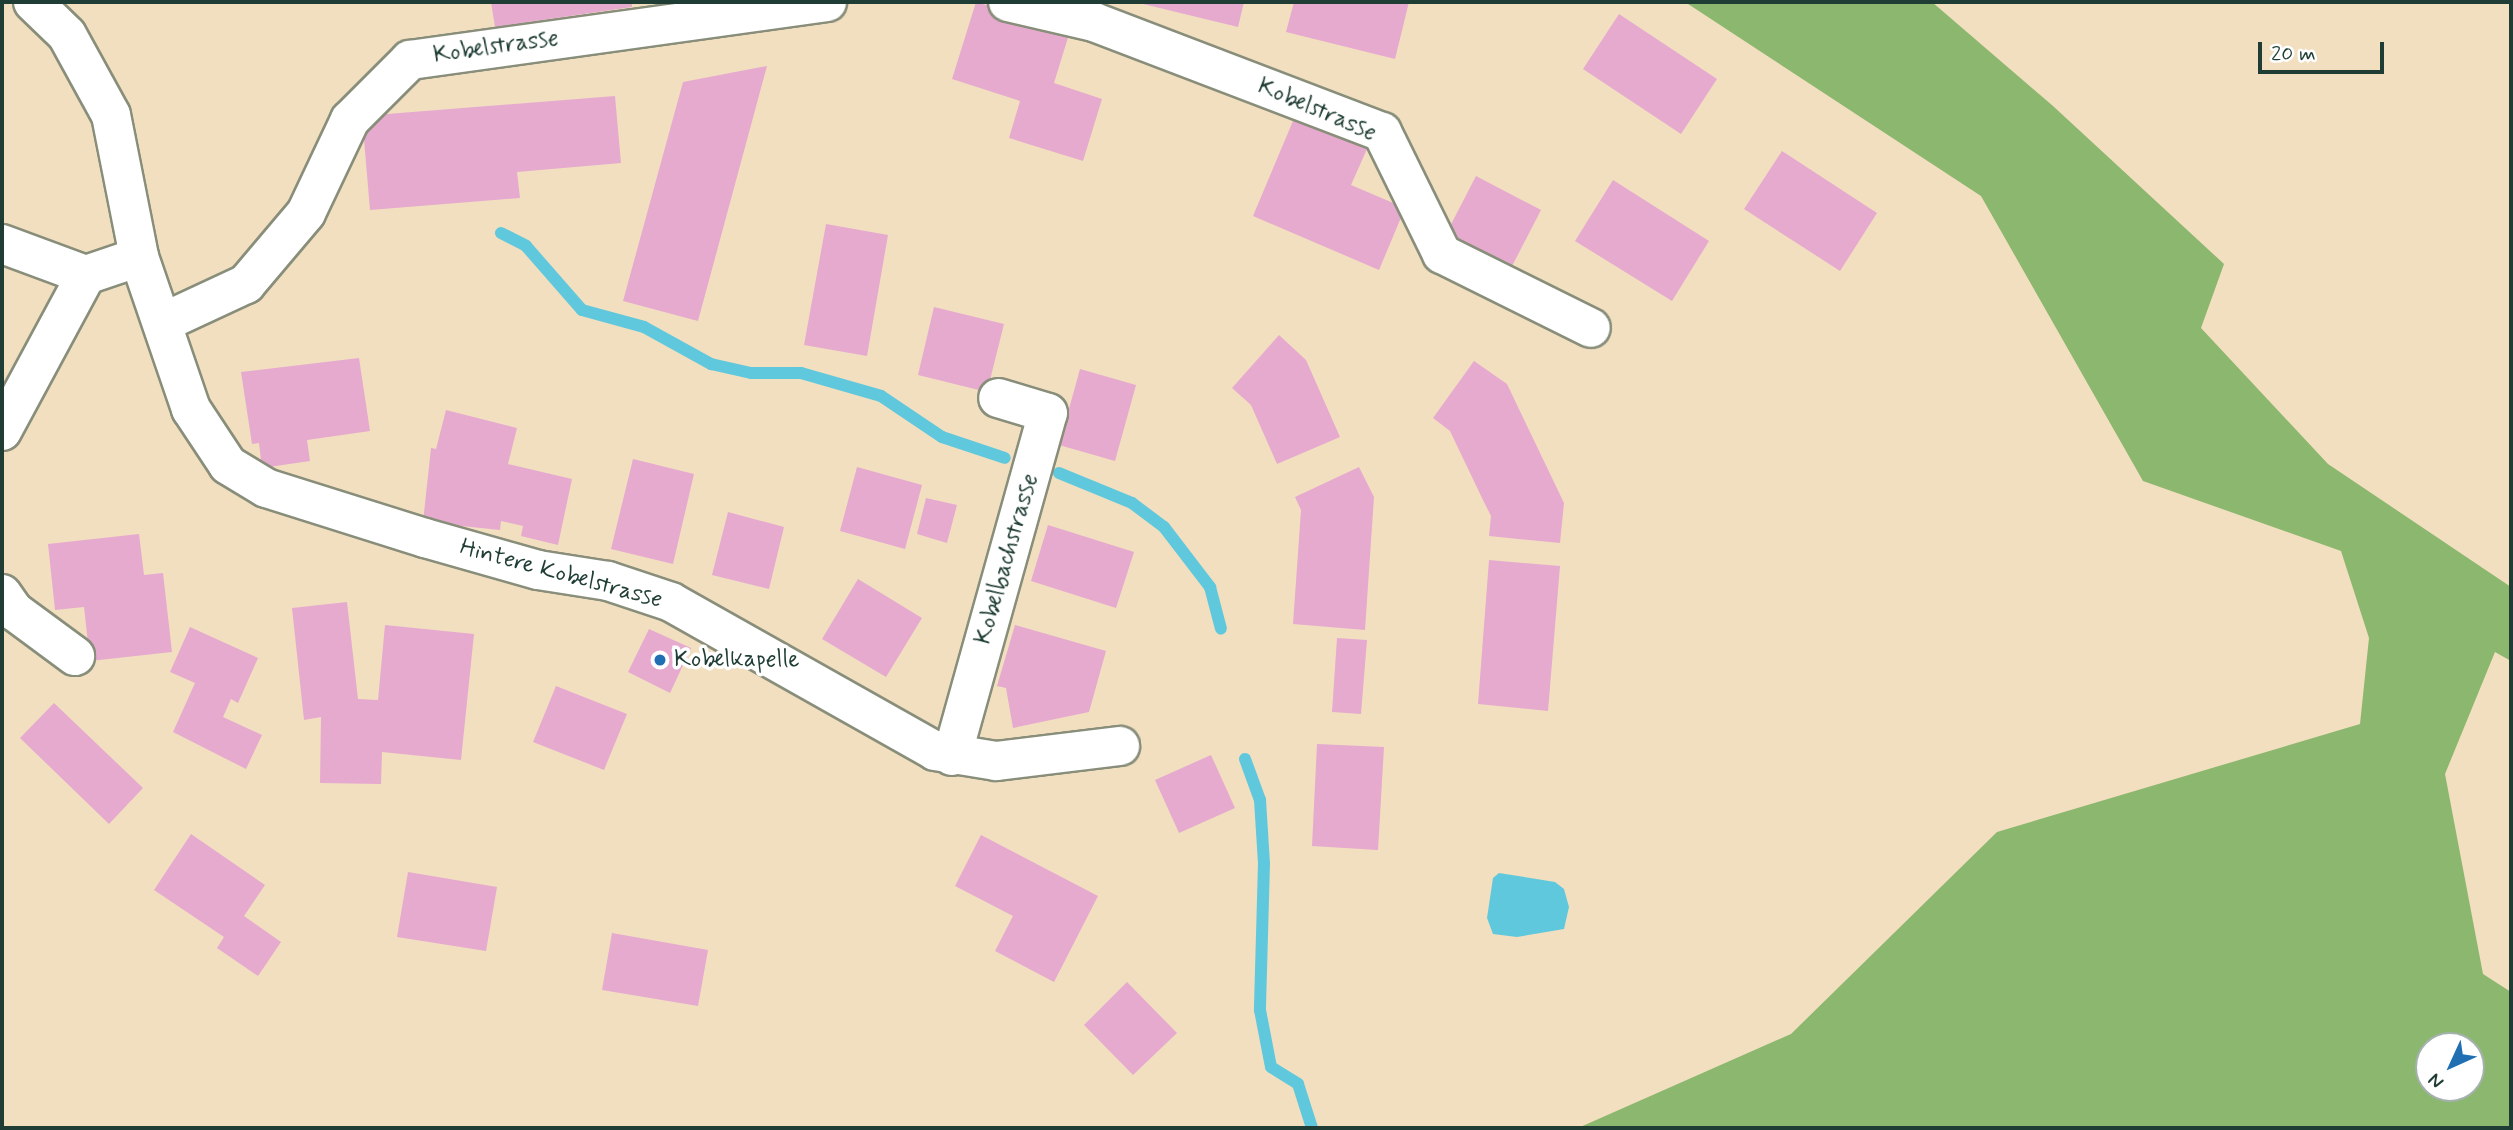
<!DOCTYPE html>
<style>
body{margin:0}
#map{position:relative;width:2513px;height:1130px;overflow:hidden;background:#f1dfc0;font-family:Mynerve,sans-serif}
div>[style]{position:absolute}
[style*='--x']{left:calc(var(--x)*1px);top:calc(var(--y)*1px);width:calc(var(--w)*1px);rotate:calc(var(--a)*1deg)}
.forest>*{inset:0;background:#8cb76e}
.water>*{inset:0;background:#60c8dc}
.stream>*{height:12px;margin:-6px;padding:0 6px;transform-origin:6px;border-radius:6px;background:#60c8dc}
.building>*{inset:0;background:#e6aacf}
.roads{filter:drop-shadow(2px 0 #888e7a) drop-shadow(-2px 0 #888e7a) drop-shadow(0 2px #888e7a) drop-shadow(0 -2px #888e7a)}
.minor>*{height:38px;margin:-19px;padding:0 19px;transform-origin:19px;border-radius:19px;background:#fff}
.dots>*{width:19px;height:19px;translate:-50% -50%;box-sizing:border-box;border:4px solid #fff;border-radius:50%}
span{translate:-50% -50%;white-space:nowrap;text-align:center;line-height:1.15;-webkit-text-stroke:7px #fff;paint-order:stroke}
.street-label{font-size:24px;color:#1f3d34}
.poi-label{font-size:24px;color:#1f3d34}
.left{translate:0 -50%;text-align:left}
.frame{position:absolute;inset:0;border:4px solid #1f3d34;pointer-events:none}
.north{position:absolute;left:2415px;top:1032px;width:70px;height:70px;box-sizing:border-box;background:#fff;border:2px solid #a5b1ae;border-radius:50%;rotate:225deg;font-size:19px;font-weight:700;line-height:28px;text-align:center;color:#1f3d34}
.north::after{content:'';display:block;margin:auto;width:24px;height:32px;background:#1f6fb2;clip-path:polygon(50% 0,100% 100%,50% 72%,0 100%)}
.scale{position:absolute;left:2258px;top:42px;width:126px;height:32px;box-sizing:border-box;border:4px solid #1f3d34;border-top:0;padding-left:9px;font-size:21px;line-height:24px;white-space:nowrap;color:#1f3d34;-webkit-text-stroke:5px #fff;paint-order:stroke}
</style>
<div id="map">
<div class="forest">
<i style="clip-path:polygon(evenodd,1685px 2px,1932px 2px,2053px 106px,2224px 264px,2201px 328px,2328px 464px,2511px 587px,2511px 661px,2495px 652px,2445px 774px,2483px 974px,2511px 992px,2511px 1128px,1578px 1128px,1791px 1034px,1997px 832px,2360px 724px,2369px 638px,2341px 551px,2143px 481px,1981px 196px,1685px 2px,2429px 1046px,2471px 1046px,2471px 1088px,2429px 1088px,2429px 1046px)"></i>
</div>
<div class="water">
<i style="clip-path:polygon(1499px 873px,1555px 882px,1564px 889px,1569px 907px,1564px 929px,1517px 937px,1493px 934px,1487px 918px,1493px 878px)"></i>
</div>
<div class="stream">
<i style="--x:501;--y:233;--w:28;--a:27"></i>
<i style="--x:526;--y:246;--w:85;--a:48.8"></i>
<i style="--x:582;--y:310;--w:64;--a:15.3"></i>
<i style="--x:644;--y:327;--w:77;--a:28.9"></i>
<i style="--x:711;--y:364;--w:41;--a:12.7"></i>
<i style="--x:751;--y:373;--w:50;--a:0"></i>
<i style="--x:801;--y:373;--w:83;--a:16"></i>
<i style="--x:881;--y:396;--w:73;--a:33.9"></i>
<i style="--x:942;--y:437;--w:66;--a:18.4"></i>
<i style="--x:1059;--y:473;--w:79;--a:22.3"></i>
<i style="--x:1132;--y:503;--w:40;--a:37"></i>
<i style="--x:1164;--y:527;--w:76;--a:52.5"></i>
<i style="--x:1210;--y:587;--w:43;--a:75.3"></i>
<i style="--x:1245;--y:759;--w:44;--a:69.9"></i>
<i style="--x:1260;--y:800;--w:63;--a:86.4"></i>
<i style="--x:1264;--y:863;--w:147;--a:91.6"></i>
<i style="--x:1260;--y:1010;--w:58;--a:79.1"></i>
<i style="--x:1271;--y:1067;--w:32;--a:32"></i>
<i style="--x:1298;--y:1084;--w:46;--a:72.3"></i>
</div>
<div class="building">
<i style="clip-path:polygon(491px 2px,632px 2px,632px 7px,495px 27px)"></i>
<i style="clip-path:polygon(976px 2px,1070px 31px,1054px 83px,1102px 99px,1083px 161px,1009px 138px,1020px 101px,952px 79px)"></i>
<i style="clip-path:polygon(1135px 2px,1244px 2px,1238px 27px)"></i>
<i style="clip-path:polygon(1294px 2px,1409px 2px,1395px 59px,1286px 32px)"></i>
<i style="clip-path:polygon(1619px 14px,1717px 79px,1681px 134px,1583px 69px)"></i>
<i style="clip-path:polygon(767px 66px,698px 321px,623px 301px,683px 82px)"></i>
<i style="clip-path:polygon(615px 96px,621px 163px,517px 172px,520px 198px,370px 210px,362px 116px)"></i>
<i style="clip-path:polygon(1298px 109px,1371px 140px,1351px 185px,1405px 208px,1379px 270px,1253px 216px)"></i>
<i style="clip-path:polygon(1782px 151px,1877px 213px,1840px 271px,1744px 209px)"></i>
<i style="clip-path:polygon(1476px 176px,1541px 210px,1510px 270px,1445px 236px)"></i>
<i style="clip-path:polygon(1613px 180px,1709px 241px,1672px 301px,1575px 241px)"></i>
<i style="clip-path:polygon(826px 224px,888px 235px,867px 356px,804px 345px)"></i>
<i style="clip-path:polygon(934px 307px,1004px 324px,987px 392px,918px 375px)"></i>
<i style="clip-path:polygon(1279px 335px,1306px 360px,1340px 437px,1277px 464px,1251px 405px,1232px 388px)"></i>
<i style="clip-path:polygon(359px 358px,370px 431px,307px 440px,310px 461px,262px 468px,259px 443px,252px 444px,241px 372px)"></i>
<i style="clip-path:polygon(1474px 361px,1507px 384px,1564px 503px,1560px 543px,1489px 536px,1491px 516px,1482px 498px,1450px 431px,1433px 418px)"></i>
<i style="clip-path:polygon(1080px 369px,1136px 385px,1115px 461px,1059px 445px)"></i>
<i style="clip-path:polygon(446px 410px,517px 428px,508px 464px,572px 479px,558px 545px,521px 536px,523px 526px,501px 521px,500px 530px,423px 522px,431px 448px,436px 449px)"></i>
<i style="clip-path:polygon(633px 459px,694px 474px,673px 564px,611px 549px)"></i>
<i style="clip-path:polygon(857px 467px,922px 485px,905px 549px,840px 531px)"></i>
<i style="clip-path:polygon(1359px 467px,1374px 497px,1365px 630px,1293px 624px,1301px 510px,1295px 497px)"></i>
<i style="clip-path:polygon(926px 498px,957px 505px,947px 543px,917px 534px)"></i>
<i style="clip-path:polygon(728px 512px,784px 527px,769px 589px,712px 575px)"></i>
<i style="clip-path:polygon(1048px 525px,1134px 552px,1116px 608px,1031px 581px)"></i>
<i style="clip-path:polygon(139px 534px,144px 575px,163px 573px,172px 652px,90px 661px,84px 607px,55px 610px,48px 544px)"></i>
<i style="clip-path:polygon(1489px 560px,1560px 566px,1548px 711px,1478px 704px)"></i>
<i style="clip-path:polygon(858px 579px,922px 618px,886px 677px,822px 639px)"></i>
<i style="clip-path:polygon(347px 602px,358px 699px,378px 700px,385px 625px,474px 634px,461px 760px,382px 752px,381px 784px,320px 783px,321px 717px,304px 720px,292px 608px)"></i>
<i style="clip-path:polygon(1015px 625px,1106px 651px,1089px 712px,1013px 728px,1006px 688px,997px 686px)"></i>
<i style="clip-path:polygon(190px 627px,258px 658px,238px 703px,231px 699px,223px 717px,262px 735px,246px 769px,173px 732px,195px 683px,170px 672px)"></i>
<i style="clip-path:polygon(649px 629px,691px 648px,670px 693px,628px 672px)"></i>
<i style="clip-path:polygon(1337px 638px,1367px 640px,1361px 714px,1332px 712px)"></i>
<i style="clip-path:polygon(556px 686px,627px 714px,604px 770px,533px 742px)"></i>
<i style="clip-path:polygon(54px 703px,143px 788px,109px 824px,20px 738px)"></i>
<i style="clip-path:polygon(1317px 744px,1384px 747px,1378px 850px,1312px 846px)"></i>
<i style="clip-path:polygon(1211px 755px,1235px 808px,1179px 833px,1155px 780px)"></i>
<i style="clip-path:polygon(191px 834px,265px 885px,244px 916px,281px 942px,258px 976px,217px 948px,224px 937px,154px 890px)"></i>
<i style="clip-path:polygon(981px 835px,1098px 896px,1054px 982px,995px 951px,1013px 916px,955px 886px)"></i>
<i style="clip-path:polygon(408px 872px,497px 887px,486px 951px,397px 937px)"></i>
<i style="clip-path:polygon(612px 933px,708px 950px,698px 1006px,602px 990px)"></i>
<i style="clip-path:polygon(1127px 982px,1177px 1033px,1133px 1075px,1084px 1025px)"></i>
</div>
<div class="roads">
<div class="minor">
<i style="--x:33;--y:2;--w:47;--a:44.1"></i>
<i style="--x:67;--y:35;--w:91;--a:61.2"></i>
<i style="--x:111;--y:115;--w:145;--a:78.8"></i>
<i style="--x:139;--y:257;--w:161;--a:71.1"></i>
<i style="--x:191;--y:409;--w:67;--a:56.5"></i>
<i style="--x:228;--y:465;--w:44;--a:31.2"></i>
<i style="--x:266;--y:488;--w:167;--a:17.5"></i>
<i style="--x:425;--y:538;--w:117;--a:15.8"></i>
<i style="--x:538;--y:570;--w:71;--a:8.9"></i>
<i style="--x:608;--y:581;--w:66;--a:18.4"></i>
<i style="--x:671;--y:602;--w:303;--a:29.4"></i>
<i style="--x:935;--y:751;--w:62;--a:9.3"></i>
<i style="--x:996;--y:761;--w:125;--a:-6.9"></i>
<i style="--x:1008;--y:2;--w:88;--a:13.1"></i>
<i style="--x:1094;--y:22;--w:308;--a:20.9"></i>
<i style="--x:1382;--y:132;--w:136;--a:63.8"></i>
<i style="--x:1442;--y:254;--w:166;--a:26.4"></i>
<i style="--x:2;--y:244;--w:90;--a:20.3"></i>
<i style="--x:162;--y:323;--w:93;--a:-24.9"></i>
<i style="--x:246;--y:284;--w:93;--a:-49.8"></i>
<i style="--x:306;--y:213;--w:103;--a:-64.7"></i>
<i style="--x:350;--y:120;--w:85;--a:-45"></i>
<i style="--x:410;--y:60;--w:421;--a:-7.9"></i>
<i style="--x:2;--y:431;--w:177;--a:-61.7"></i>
<i style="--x:86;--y:275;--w:56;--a:-18.8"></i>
<i style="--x:2;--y:594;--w:21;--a:55"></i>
<i style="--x:14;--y:611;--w:76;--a:36.4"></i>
<i style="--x:952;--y:756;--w:356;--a:-74.4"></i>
<i style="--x:1048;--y:413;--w:52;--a:-163.3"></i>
</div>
</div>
<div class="dots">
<i style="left:660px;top:660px;background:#1f6fb2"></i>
</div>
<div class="street-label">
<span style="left:496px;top:47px;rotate:-8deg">Kobelstrasse</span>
<span style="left:1317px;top:110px;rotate:23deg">Kobelstrasse</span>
<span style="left:1007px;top:559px;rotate:-74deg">Kobelbachstrasse</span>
<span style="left:561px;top:574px;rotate:15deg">Hintere Kobelstrasse</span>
</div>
<div class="poi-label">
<span class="left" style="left:674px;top:660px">Kobelkapelle</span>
</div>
<div class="frame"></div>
<div class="north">N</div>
<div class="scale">20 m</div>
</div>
